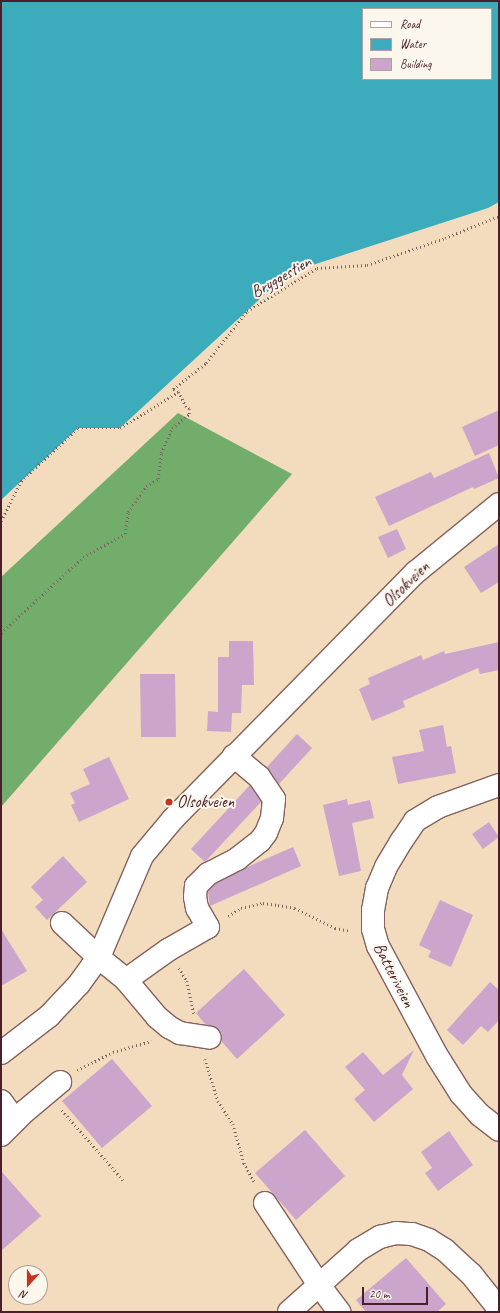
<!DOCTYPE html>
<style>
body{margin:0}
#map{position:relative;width:500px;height:1313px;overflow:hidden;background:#f2dcbd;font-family:Caveat,sans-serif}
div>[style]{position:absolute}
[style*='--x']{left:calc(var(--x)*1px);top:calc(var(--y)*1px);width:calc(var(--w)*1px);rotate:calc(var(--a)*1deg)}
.forest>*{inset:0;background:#73ad6c}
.water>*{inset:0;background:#3cabbb}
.building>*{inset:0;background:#cca5cc}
.path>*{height:2.5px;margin-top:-1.25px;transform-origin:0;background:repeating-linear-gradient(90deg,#85615e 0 1px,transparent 0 4px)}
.roads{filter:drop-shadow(1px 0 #85615e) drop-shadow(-1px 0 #85615e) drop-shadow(0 1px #85615e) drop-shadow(0 -1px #85615e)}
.minor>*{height:22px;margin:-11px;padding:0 11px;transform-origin:11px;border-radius:11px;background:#fff}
.dots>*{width:11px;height:11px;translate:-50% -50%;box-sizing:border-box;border:2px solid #fbf7ec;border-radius:50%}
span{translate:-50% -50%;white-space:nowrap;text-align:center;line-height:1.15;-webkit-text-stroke:4px #fbf7ec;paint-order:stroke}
.street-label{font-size:17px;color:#4a1f2b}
.poi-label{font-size:17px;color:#4a1f2b}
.left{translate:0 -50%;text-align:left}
.frame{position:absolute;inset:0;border:2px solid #4a1f2b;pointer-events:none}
.legend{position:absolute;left:362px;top:8px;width:130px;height:72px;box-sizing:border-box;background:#fbf7ec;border:1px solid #b4a19f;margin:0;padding:5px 7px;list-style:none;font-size:12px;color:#4a1f2b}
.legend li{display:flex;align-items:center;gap:8px;height:20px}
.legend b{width:20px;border:1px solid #b4a19f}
.north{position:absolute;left:8px;top:1265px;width:40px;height:40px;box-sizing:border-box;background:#fbf7ec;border:1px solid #b4a19f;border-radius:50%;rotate:201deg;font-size:11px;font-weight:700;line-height:16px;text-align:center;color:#4a1f2b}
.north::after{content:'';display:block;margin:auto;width:14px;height:18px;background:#c8321e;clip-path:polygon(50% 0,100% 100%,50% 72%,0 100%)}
.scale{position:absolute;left:362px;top:1287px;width:66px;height:18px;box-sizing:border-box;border:2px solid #4a1f2b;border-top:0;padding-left:5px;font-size:12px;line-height:14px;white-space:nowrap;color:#4a1f2b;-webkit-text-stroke:3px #fbf7ec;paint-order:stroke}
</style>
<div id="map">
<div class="forest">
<i style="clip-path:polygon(178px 413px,292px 474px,1px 807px,1px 577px)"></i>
</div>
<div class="water">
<i style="clip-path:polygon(evenodd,1px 1px,499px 1px,499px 202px,488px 208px,288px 273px,120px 428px,78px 428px,1px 500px,1px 1px,363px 9px,491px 9px,491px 79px,363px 79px,363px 9px)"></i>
</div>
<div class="building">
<i style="clip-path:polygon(499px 410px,499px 445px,475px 456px,462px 427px)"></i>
<i style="clip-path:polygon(489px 453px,499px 478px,474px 489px,473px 487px,389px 526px,375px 497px,431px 472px,434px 478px)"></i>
<i style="clip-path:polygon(397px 529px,406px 549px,388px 558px,378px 537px)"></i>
<i style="clip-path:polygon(499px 544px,499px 582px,481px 593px,464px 567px)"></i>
<i style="clip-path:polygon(229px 641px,253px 641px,254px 685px,242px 685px,241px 713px,232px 713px,231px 732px,207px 731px,208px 711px,218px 712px,218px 657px,229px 657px)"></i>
<i style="clip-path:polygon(499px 642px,499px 670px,480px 674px,478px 668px,403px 701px,405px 707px,372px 721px,359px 689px,370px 684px,368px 678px,421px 655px,423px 660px,444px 651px,445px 654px)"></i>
<i style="clip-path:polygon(140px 674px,175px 674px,176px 737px,141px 737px)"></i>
<i style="clip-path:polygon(443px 725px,447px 747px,451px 746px,456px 773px,398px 784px,392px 757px,424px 751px,419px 730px)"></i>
<i style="clip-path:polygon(297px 734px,312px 748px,279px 784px,267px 767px)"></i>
<i style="clip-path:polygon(109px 757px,129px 799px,79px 822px,71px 805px,75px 803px,70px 793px,90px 784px,83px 769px)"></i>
<i style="clip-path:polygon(250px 785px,261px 802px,205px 862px,191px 849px)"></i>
<i style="clip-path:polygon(347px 799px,348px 805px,370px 800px,374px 818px,352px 823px,361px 871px,339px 876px,323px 805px)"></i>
<i style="clip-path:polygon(489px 822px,499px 837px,483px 849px,472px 834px)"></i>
<i style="clip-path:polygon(293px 847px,301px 866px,210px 906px,208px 892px,215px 884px,245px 868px)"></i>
<i style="clip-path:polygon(63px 856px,87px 882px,47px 920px,35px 907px,43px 900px,31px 887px)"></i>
<i style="clip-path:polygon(440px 900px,473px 915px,451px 967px,428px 957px,431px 951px,419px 945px)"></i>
<i style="clip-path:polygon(1px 929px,27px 971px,1px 986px)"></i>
<i style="clip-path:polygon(244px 969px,285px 1015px,237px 1059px,222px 1042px,222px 1034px,218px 1029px,206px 1025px,196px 1013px)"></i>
<i style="clip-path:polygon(490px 982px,499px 990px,499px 1020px,488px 1032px,481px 1026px,463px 1045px,447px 1030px)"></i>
<i style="clip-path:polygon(414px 1050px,402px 1075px,413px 1089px,374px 1122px,354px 1099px,365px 1090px,345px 1067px,363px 1052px,383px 1075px)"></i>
<i style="clip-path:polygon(112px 1059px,152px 1106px,102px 1148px,62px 1101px)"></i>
<i style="clip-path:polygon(305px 1130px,345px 1176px,296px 1220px,255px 1173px)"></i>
<i style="clip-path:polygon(449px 1131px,473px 1165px,438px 1191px,425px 1173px,432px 1168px,421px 1152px)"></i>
<i style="clip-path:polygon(1px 1171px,41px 1216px,1px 1251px)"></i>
<i style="clip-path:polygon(406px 1258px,446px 1304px,437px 1312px,366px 1312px,356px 1300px)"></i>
</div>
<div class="path">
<i style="--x:1;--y:521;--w:45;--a:-63.4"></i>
<i style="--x:21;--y:481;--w:78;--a:-42.9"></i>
<i style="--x:78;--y:428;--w:42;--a:0"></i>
<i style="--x:120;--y:428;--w:68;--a:-31.8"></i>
<i style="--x:1;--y:633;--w:112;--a:-42.8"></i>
<i style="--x:83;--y:557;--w:48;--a:-28.7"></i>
<i style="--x:125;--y:534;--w:22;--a:-82"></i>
<i style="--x:128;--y:512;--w:32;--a:-55"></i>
<i style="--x:146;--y:486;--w:14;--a:-30"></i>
<i style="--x:158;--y:479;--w:26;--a:-83"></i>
<i style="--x:161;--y:453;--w:27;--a:-66"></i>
<i style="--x:172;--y:428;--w:22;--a:-39"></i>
<i style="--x:189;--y:414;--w:5;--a:-90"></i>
<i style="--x:189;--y:409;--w:4;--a:-146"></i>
<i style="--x:186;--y:407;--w:17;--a:-118"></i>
<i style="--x:178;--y:392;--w:6;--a:-149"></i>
<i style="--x:173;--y:389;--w:42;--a:-38.2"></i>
<i style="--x:206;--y:363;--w:66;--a:-51.7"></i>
<i style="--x:247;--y:311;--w:82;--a:-31.6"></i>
<i style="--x:317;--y:268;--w:50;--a:-3.4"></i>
<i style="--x:367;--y:265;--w:83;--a:-19.1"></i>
<i style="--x:445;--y:238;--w:58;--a:-22.2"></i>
<i style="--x:228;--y:916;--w:15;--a:-32"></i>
<i style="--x:241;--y:908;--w:23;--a:-13"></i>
<i style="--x:263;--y:903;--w:15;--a:8"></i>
<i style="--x:278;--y:905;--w:17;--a:10"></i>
<i style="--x:295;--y:908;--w:45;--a:26.6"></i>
<i style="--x:335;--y:928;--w:15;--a:11"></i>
<i style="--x:179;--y:968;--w:15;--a:58"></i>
<i style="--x:187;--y:981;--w:34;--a:78"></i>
<i style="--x:205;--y:1059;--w:44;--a:72.8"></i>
<i style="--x:218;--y:1101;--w:27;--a:57"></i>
<i style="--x:233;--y:1124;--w:41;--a:74.2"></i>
<i style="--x:244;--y:1163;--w:23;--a:61"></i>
<i style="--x:77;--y:1070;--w:40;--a:-26.6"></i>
<i style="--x:113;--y:1052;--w:40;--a:-16"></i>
<i style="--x:62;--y:1110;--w:93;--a:48.9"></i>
</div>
<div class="roads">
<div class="minor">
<i style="--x:499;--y:785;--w:65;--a:160.2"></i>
<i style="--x:438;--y:807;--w:27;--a:149"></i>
<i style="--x:415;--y:821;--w:23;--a:124"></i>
<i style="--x:402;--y:840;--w:31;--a:121"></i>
<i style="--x:386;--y:867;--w:23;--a:113"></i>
<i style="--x:377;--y:888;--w:22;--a:100"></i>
<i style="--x:373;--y:910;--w:19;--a:90"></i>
<i style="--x:373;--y:929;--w:18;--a:74"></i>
<i style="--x:378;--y:946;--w:125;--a:61.8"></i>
<i style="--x:437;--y:1056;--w:45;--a:57.7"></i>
<i style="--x:461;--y:1094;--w:28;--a:48"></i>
<i style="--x:480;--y:1115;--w:24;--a:38"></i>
<i style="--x:62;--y:923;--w:50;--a:43.4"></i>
<i style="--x:98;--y:957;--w:36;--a:39"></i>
<i style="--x:126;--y:980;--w:48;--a:50"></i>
<i style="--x:157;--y:1017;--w:16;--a:40"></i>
<i style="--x:169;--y:1027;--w:13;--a:29"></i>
<i style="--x:180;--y:1033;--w:30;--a:9"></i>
<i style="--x:126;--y:980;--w:52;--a:-35.5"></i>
<i style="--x:168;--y:950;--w:46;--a:-29.9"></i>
<i style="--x:208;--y:927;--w:22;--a:-120"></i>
<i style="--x:197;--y:908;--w:11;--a:-100"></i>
<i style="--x:195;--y:897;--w:11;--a:-85"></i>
<i style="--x:196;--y:886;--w:17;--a:-45"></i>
<i style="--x:208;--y:874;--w:33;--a:-27"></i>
<i style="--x:237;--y:859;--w:29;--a:-38"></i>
<i style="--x:260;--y:841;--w:10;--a:-53"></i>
<i style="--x:266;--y:833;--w:16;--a:-68"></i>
<i style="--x:272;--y:818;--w:19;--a:-84"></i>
<i style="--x:274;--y:799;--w:27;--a:-124"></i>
<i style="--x:259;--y:777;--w:33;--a:-140"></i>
<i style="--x:1;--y:1053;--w:61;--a:-37.6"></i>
<i style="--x:49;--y:1016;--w:44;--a:-46.8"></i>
<i style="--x:79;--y:984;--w:22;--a:-54"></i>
<i style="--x:92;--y:966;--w:19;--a:-58"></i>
<i style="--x:102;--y:950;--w:102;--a:-66.9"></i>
<i style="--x:142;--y:856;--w:48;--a:-50"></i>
<i style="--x:173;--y:819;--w:346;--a:-45.5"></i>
<i style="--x:416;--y:572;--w:107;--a:-39.3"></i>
<i style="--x:1;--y:1101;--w:24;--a:54"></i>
<i style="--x:1;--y:1135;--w:33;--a:-45"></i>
<i style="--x:24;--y:1112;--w:47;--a:-39.8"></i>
<i style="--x:265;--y:1203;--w:98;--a:56.6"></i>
<i style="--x:319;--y:1285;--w:34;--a:53"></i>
<i style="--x:289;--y:1312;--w:93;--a:-41.9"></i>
<i style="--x:358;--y:1250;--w:26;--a:-31"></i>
<i style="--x:380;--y:1237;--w:16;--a:-14"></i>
<i style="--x:396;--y:1233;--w:16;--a:4"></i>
<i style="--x:412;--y:1234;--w:18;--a:19"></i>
<i style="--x:429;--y:1240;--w:19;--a:32"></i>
<i style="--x:445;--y:1250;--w:35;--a:43"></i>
<i style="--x:471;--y:1274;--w:45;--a:51.3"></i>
</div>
</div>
<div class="dots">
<i style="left:169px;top:802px;background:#c8321e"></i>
</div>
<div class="street-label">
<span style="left:281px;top:277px;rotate:-30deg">Bryggestien</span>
<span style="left:406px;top:584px;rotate:-44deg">Olsokveien</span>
<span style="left:394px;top:975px;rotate:63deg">Batteriveien</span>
</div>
<div class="poi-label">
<span class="left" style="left:177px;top:802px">Olsokveien</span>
</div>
<div class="frame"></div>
<ul class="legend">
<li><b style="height:5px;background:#fff"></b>Road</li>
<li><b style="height:11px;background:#3cabbb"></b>Water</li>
<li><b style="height:11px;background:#cca5cc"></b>Building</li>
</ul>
<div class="north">N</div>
<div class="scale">20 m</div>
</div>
